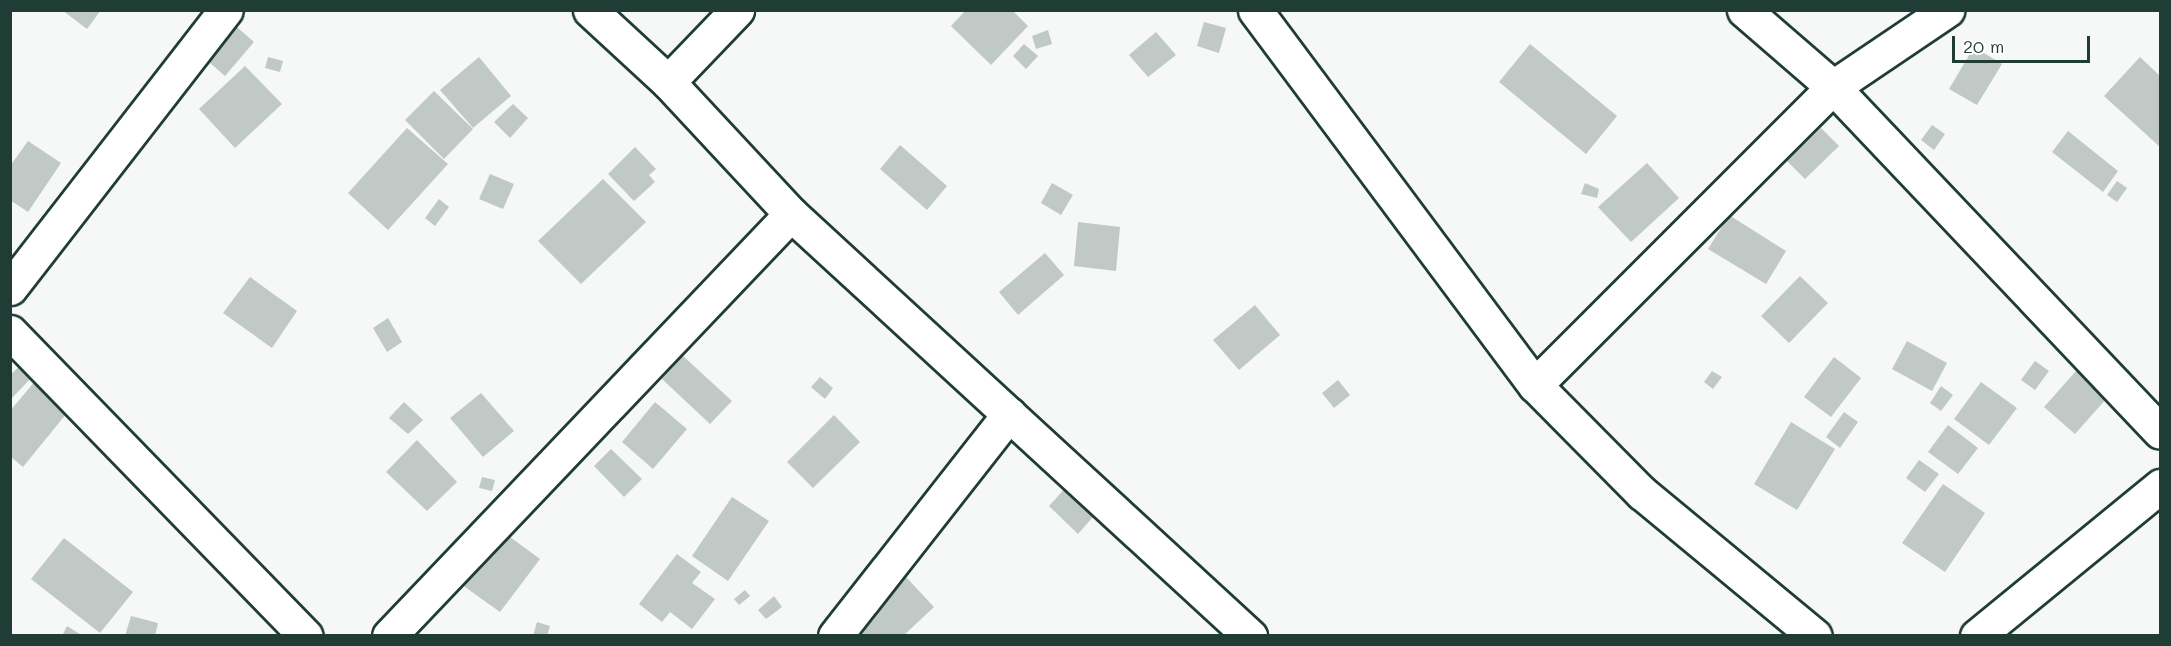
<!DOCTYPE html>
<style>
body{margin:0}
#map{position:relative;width:2171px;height:646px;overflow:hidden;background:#f6f7f7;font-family:Mali,sans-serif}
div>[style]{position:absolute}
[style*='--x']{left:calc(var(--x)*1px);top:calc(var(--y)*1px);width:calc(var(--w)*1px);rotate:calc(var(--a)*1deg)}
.building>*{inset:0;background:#c0c9c6}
.roads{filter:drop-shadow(2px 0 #1f3d34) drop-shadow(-2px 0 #1f3d34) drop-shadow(0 2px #1f3d34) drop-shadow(0 -2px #1f3d34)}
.minor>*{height:33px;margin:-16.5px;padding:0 16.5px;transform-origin:16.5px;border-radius:16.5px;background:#fff}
span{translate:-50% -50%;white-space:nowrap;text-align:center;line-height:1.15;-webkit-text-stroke:4.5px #fff;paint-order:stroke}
.frame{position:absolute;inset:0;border:12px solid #1f3d34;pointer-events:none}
.scale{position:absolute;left:1952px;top:36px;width:138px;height:27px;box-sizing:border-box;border:3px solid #1f3d34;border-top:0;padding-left:8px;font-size:18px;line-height:21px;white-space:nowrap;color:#1f3d34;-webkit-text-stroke:4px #fff;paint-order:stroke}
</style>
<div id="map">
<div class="building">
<i style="clip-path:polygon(62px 10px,101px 10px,87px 29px)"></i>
<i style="clip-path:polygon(966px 10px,1012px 10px,1028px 26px,991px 65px,951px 26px)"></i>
<i style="clip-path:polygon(230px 21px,254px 42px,225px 76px,201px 55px)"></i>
<i style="clip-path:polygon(1204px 22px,1226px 28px,1219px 53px,1197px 46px)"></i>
<i style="clip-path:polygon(1048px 30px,1052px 44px,1036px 49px,1032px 36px)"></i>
<i style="clip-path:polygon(1156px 32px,1176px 55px,1148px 77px,1129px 55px)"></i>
<i style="clip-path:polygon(1024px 44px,1038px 56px,1026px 69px,1013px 56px)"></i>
<i style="clip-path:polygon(1530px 44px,1617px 116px,1586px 154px,1499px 82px)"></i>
<i style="clip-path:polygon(1974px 47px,2002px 64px,1977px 105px,1949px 89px)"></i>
<i style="clip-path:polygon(268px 57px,283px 61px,280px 72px,265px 68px)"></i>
<i style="clip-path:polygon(479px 57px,511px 96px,473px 128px,440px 90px)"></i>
<i style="clip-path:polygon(2140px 57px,2160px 76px,2160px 147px,2104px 96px)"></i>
<i style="clip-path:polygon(245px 66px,282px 104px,235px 148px,199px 109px)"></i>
<i style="clip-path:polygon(434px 91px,473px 129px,444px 159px,405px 120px)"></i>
<i style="clip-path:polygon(513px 104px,528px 118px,510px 138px,494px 122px)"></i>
<i style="clip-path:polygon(1932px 125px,1945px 134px,1934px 150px,1921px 140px)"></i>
<i style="clip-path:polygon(407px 128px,448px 164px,388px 230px,348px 193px)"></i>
<i style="clip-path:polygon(1821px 128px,1839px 146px,1805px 179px,1787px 161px)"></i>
<i style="clip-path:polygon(2068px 131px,2118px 171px,2103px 192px,2052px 152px)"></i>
<i style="clip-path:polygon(28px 141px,61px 163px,28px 212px,10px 200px,10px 166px)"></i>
<i style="clip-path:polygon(900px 145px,947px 186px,927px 210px,880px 169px)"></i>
<i style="clip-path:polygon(635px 147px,656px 169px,649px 175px,655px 182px,634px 201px,608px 174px)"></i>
<i style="clip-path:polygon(1647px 163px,1679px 198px,1631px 242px,1598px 207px)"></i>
<i style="clip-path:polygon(490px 174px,514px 184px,503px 209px,479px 199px)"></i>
<i style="clip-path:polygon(603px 179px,646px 222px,581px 284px,538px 241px)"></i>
<i style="clip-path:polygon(2117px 181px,2127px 188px,2117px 202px,2107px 195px)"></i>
<i style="clip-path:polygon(1052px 183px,1073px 195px,1061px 215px,1041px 203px)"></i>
<i style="clip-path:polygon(1585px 183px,1599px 189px,1597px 198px,1581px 194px)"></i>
<i style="clip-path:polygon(439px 199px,449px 207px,435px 226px,425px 218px)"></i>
<i style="clip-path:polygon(1729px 215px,1786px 251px,1766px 284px,1708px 249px)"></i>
<i style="clip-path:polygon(1078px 222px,1120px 227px,1116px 271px,1074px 266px)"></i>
<i style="clip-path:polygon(1045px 253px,1064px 275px,1018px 315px,999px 292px)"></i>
<i style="clip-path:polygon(1800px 276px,1828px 303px,1789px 343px,1761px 316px)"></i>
<i style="clip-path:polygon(250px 277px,297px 311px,272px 348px,223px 313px)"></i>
<i style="clip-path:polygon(1255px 305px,1280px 335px,1239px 370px,1213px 340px)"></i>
<i style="clip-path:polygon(388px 318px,402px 342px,387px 352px,373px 328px)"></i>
<i style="clip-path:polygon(1907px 341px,1947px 363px,1932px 391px,1892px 369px)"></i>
<i style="clip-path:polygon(683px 356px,732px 401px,710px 424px,662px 379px)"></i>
<i style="clip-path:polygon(1834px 357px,1861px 378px,1831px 417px,1804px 397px)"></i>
<i style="clip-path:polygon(2035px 361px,2049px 371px,2035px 390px,2021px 380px)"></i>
<i style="clip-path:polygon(2085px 361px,2115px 389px,2075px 434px,2044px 407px)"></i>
<i style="clip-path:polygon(21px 365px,33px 376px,10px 400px,10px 375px)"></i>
<i style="clip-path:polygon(1712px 371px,1722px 377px,1713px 389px,1704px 382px)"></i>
<i style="clip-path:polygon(820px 377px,833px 388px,825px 399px,811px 387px)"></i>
<i style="clip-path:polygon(36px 380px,71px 408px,23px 467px,10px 456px,10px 411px)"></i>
<i style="clip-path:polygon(1338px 380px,1350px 395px,1334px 408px,1322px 393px)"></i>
<i style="clip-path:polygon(1981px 382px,2017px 408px,1989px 445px,1954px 419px)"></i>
<i style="clip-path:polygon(1941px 386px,1953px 395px,1941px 411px,1930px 403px)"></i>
<i style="clip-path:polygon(481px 393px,514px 431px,483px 457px,450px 418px)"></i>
<i style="clip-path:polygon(404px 402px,423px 420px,408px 434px,389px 418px)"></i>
<i style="clip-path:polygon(655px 402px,687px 429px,653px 469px,622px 442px)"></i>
<i style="clip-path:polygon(1844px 412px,1858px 422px,1840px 448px,1826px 437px)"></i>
<i style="clip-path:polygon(834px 415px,860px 442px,813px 488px,787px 462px)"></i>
<i style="clip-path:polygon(1791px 422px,1835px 449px,1797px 510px,1754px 484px)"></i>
<i style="clip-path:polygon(1948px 425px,1978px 448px,1958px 474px,1928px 452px)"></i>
<i style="clip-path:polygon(417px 440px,457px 482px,427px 511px,386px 472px)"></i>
<i style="clip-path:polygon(611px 449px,642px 479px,624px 497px,594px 466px)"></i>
<i style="clip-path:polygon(1919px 460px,1939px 474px,1925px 492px,1906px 478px)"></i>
<i style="clip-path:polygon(482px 477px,495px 480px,492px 491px,479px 488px)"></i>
<i style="clip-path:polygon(1069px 484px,1099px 510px,1078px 534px,1049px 506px)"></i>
<i style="clip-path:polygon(1943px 484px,1985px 513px,1945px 572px,1902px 543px)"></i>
<i style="clip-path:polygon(732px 497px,769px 521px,728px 581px,692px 556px)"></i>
<i style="clip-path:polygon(498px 528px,540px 559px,500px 612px,458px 582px)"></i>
<i style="clip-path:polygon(64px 538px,133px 592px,100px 633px,31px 579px)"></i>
<i style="clip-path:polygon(677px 554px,701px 572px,692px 583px,715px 599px,692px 629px,670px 612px,662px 622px,639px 604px)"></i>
<i style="clip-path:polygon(906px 577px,934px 607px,903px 636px,840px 636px)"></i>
<i style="clip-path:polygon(745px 590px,750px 596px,739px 605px,734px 599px)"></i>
<i style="clip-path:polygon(774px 596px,782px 607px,766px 619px,758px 610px)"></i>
<i style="clip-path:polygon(131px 616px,158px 623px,155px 636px,125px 636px)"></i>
<i style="clip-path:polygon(537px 622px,550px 626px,547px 636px,533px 636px)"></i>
<i style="clip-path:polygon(67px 626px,83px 636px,62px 636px)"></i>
</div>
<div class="roads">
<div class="minor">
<i style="--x:590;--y:10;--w:106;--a:42.7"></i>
<i style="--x:668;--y:82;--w:180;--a:47"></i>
<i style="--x:791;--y:214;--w:624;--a:42.6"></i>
<i style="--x:1255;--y:10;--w:468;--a:53.3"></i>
<i style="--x:1535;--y:385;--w:152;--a:45.3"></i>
<i style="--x:1642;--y:493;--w:224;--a:39.6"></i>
<i style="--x:1744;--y:10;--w:118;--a:40.9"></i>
<i style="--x:1833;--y:87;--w:475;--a:46.5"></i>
<i style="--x:668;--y:82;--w:100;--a:-46.2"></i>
<i style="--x:10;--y:288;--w:352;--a:-52.2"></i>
<i style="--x:10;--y:332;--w:424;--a:45.8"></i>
<i style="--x:1535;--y:385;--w:421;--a:-45"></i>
<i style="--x:1833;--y:87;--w:138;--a:-34"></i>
<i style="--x:389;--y:636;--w:583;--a:-46.39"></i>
<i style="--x:835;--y:636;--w:282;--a:-51.9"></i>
<i style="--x:1977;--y:636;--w:237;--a:-39.3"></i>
</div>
</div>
<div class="frame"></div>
<div class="scale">20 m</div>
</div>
